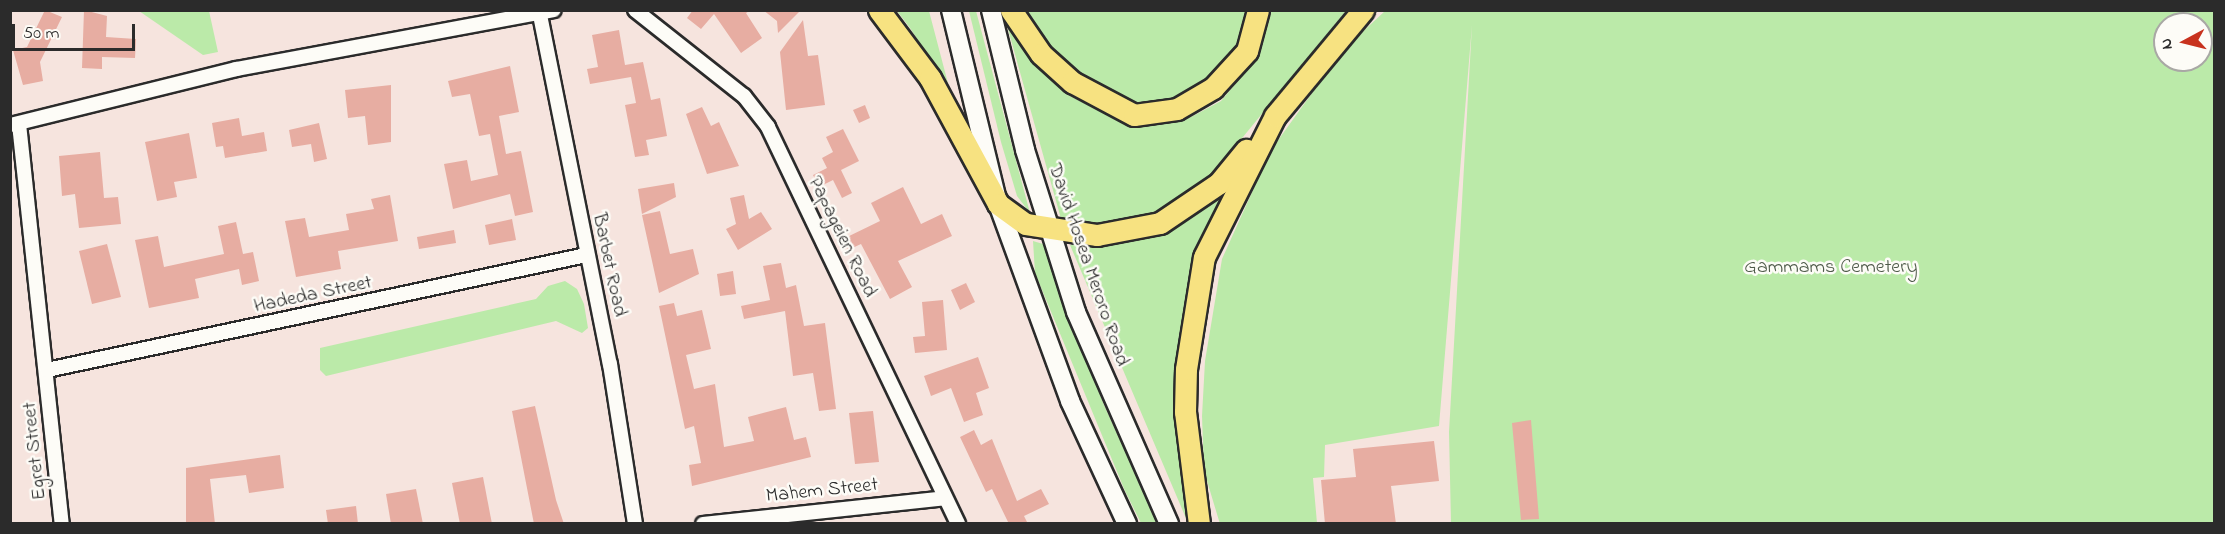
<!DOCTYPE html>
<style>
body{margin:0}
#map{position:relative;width:2225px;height:534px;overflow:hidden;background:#f6e4de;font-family:"Indie Flower",sans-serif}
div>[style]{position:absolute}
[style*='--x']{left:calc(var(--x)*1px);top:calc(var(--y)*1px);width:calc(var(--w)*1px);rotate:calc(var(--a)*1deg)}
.green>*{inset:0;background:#bbeaa9}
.building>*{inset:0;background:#e7ada2}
.roads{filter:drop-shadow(2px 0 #2b2b2b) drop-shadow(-2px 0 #2b2b2b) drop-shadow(0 2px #2b2b2b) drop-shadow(0 -2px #2b2b2b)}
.minor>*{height:14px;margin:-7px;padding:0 7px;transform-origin:7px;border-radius:7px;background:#fdfcf7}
.secondary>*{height:18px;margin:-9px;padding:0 9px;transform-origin:9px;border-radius:9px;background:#fdfcf7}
.primary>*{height:21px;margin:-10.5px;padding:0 10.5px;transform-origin:10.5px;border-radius:10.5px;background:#f7e281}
span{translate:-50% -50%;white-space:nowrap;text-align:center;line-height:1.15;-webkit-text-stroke:5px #fdfcf7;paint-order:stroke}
.street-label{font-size:20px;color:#2b2b2b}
.park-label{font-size:20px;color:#4f5b4a}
.frame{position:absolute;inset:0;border:12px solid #2b2b2b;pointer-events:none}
.north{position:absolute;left:2153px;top:12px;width:60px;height:60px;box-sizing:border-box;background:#fdfcf7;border:2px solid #a9a8a5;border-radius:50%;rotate:263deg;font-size:16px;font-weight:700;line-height:24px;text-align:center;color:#2b2b2b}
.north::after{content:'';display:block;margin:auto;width:21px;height:27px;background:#c8321e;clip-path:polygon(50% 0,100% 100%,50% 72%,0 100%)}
.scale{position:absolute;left:12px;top:24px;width:123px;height:27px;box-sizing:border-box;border:3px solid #2b2b2b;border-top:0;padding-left:8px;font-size:18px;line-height:21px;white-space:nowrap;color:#2b2b2b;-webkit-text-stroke:4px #fdfcf7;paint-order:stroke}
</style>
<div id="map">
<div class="green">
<i style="clip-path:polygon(139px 11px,209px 11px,218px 52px,203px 55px)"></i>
<i style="clip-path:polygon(897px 11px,929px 11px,950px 91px,910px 28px)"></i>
<i style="clip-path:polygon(969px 11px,976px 11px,1030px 213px,1017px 196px,1001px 142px)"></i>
<i style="clip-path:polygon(1021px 11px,1248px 11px,1234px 51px,1193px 94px,1143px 106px,1093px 88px,1041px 40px)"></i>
<i style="clip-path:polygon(1268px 11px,1346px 11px,1207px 181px,1155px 216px,1115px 225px,1063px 226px,1004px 15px,1070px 96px,1123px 123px,1146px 126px,1191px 117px,1221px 101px,1246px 71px)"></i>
<i style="clip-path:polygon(evenodd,1385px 11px,2214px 11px,2214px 523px,1451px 523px,1449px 432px,1472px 25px,1439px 426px,1325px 445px,1324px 477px,1313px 478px,1317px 523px,1220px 524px,1204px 471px,1202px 416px,1205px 361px,1222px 259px,1271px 150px,1343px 50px,1385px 11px,2165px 24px,2201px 24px,2201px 60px,2165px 60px,2165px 24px)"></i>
<i style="clip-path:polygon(1229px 184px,1205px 236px,1178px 379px,1176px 431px,1188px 523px,1070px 245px,1160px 231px)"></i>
<i style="clip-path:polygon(1033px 241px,1043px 244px,1104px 405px,1158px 523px,1141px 523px,1125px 491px,1035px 273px)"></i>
<i style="clip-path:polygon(565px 281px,577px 289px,584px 304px,588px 328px,582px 333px,556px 321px,326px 376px,320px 370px,320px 348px,536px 299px,548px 286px)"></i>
</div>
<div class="building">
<i style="clip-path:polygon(45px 10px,62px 17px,40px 62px,43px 81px,23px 85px,13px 50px,27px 47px)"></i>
<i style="clip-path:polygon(84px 10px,107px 16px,106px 37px,136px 39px,135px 58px,102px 57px,102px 69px,82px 68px)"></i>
<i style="clip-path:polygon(693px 10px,751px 10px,746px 13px,762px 38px,741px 53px,714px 14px,701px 29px,687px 18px)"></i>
<i style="clip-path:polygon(763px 10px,801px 10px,778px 33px,777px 21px)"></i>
<i style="clip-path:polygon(803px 20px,808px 56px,818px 55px,825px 105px,786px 110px,780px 52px)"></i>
<i style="clip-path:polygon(619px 30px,625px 65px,643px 62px,651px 100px,660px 98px,667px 136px,646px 140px,649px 155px,635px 157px,625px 105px,636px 103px,631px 77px,590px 84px,587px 69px,598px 67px,592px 35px)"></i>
<i style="clip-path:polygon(510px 66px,519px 112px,499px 116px,506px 154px,521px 151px,533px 212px,515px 216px,510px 194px,453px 209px,444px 164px,467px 160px,471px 181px,498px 175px,490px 134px,479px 136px,470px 94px,452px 97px,448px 81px)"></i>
<i style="clip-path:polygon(391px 85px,391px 142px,368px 145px,365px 116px,348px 118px,345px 90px)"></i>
<i style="clip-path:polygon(865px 105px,870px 118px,859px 123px,853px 110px)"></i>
<i style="clip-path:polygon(702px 107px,711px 126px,719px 122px,739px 166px,707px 174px,686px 114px)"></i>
<i style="clip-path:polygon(239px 118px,242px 136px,264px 132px,267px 151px,225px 158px,223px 146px,216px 147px,212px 123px)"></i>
<i style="clip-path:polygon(319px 123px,327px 159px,314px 162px,311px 144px,292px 147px,289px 130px)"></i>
<i style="clip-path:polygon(843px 129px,859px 161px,841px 170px,852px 193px,842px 198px,833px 180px,819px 187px,813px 175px,827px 168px,822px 158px,833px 152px,826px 137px)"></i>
<i style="clip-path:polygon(189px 133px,197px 178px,174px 182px,177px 197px,157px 201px,145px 142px)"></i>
<i style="clip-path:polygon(100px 152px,104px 198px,118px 197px,121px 224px,79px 228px,75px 194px,62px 196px,59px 156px)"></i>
<i style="clip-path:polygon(674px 183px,676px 197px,642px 214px,638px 189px)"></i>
<i style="clip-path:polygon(903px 187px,921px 224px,942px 214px,952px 236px,898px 261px,912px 287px,890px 299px,861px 244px,848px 250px,843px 239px,880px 221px,871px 203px)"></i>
<i style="clip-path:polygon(390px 195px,398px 241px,338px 251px,341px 269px,296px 277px,285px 221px,305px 218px,309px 237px,349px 230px,346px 214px,374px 209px,371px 199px)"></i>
<i style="clip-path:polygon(744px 195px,749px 219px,761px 212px,772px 229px,738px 250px,726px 229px,736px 224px,730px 198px)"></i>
<i style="clip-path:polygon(660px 211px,670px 254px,693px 249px,699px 274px,659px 293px,642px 215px)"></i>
<i style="clip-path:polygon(512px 219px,516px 240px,489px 245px,485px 225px)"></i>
<i style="clip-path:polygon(236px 222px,243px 254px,253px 252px,259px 281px,242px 285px,239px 269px,195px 279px,199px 298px,149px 308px,135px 240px,158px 236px,164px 267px,224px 254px,218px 226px)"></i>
<i style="clip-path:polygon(454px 230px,456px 243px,419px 249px,417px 237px)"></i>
<i style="clip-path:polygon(107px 244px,121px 297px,92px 304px,79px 251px)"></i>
<i style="clip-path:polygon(781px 263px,786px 288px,796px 285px,804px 326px,825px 323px,836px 409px,819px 411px,813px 373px,793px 376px,785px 311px,744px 319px,741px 306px,770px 300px,763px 266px)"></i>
<i style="clip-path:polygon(733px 271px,736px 294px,720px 296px,717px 274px)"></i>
<i style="clip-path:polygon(966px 283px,975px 302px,960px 310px,951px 290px)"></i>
<i style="clip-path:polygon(943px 300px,947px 350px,915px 353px,913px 337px,925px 336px,922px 302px)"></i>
<i style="clip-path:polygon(674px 303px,677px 316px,702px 310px,711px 349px,686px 355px,694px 389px,715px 384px,724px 447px,754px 441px,748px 417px,786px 407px,794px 440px,806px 437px,811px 457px,692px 486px,689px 465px,701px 463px,694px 426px,685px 429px,659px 306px)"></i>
<i style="clip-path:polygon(978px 357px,989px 388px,976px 393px,983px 415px,964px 422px,951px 388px,931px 396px,924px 376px)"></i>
<i style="clip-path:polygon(535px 406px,556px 500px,564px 524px,534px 524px,512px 411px)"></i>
<i style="clip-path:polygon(873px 411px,879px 462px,855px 464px,849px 413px)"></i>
<i style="clip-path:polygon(1531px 420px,1539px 519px,1521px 520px,1512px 423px)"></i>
<i style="clip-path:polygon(974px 430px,981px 445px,992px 439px,1017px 501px,1041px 489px,1049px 504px,1024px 516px,1028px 524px,1009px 524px,992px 489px,986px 492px,960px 437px)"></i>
<i style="clip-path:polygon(1434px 441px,1439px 481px,1391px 486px,1396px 524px,1325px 524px,1321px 480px,1356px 477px,1353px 449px)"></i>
<i style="clip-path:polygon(280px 455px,284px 488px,249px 493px,246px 475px,210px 479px,215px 524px,186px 524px,186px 468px)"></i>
<i style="clip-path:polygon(483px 477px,492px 524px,460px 524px,452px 483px)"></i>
<i style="clip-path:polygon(416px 489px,423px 524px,391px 524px,386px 494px)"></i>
<i style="clip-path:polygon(356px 506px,358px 524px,328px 524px,326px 510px)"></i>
</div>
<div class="roads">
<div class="minor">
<i style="--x:635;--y:10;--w:139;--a:38.3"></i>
<i style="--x:744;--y:96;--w:39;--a:52"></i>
<i style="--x:768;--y:127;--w:440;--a:64.4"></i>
<i style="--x:540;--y:15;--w:356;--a:78.7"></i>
<i style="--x:610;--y:364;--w:162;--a:81.1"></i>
<i style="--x:19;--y:124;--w:402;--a:83.9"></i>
<i style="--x:10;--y:125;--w:233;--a:-13.9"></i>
<i style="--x:236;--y:69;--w:323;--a:-10.5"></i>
<i style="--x:47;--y:370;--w:551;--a:-12.04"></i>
<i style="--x:703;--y:524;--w:243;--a:-6.1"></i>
</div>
<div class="secondary">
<i style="--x:951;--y:10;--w:200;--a:76.4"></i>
<i style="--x:998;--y:204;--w:210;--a:69.9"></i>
<i style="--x:1070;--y:401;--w:136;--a:65.1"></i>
<i style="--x:991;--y:10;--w:144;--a:76.3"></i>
<i style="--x:1025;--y:150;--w:170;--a:72.5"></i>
<i style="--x:1076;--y:312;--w:232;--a:66.3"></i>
</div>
<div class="primary">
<i style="--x:879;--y:10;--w:85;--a:53.1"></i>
<i style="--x:930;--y:78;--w:143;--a:61.6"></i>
<i style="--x:998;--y:204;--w:34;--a:36"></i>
<i style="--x:1026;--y:224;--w:72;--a:8.8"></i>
<i style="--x:1097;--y:235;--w:64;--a:-10.8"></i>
<i style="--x:1160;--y:223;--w:71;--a:-34.1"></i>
<i style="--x:1219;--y:183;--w:43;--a:-50.7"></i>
<i style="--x:1011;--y:10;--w:53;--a:55.7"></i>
<i style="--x:1041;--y:54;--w:42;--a:42.1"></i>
<i style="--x:1072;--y:82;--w:70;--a:28"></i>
<i style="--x:1134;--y:115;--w:43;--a:-7.9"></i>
<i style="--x:1177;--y:109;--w:42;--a:-30.3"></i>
<i style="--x:1213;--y:88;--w:50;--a:-47.4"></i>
<i style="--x:1247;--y:51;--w:42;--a:-75"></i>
<i style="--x:1199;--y:524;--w:113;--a:-97.1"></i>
<i style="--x:1185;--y:412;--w:43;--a:-88.7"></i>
<i style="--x:1186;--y:369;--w:113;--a:-80.9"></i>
<i style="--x:1204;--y:257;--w:158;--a:-63.3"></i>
<i style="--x:1275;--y:116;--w:138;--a:-50.3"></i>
</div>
</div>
<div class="street-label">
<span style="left:842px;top:237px;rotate:64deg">Papageien Road</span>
<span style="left:609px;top:265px;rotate:78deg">Barbet Road</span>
<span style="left:1088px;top:265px;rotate:71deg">David Hosea Meroro Road</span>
<span style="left:313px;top:295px;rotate:-12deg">Hadeda Street</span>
<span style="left:35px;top:451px;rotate:-96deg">Egret Street</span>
<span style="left:822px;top:491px;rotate:-6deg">Mahem Street</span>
</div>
<div class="park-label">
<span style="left:1831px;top:267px">Gammams Cemetery</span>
</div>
<div class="frame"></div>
<div class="north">N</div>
<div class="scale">50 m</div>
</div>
